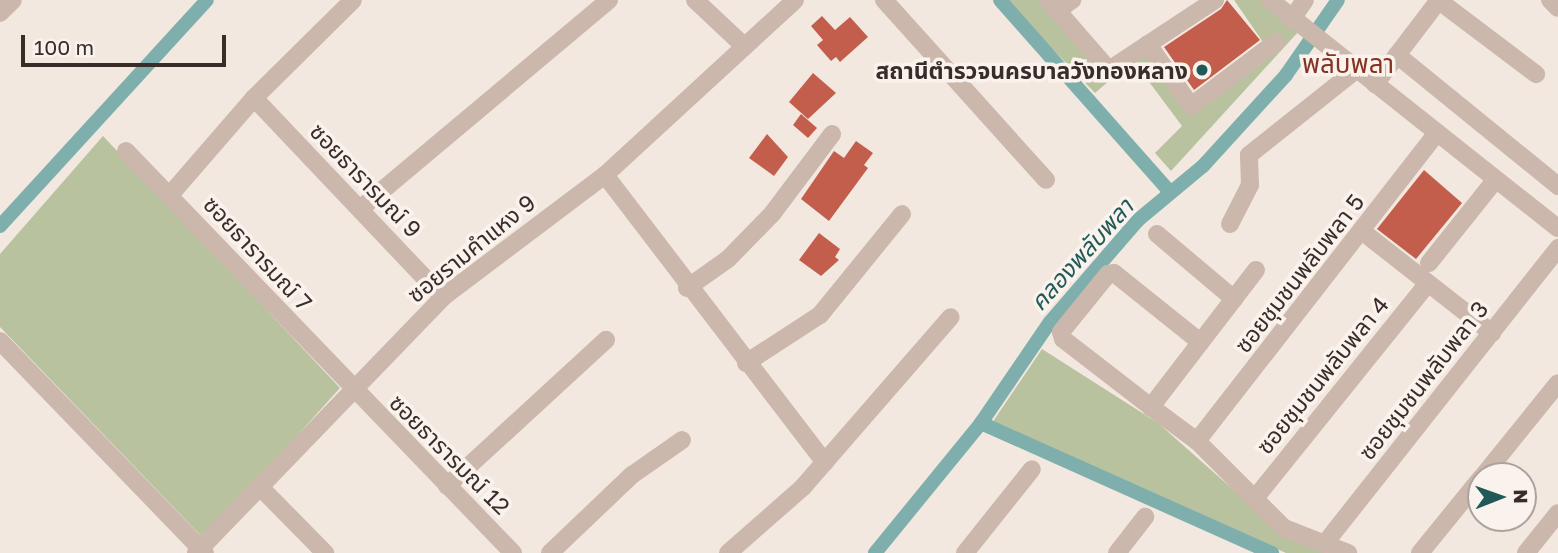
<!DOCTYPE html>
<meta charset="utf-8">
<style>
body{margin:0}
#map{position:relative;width:1558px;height:553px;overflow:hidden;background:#f2e8df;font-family:"Golos Text","Noto Sans Thai",sans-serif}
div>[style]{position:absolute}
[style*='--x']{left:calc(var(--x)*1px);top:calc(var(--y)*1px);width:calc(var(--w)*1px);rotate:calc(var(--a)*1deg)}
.green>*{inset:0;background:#b9c29f}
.canal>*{height:14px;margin:-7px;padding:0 7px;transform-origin:7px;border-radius:7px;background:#7eafad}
.building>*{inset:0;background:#c45e4c}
.minor>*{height:18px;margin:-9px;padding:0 9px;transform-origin:9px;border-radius:9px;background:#cbb7ab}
.dots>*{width:19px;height:19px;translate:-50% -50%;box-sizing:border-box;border:4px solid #faf2ec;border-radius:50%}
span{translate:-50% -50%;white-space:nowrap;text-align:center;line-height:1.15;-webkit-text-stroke:7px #faf2ec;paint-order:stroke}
.poi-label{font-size:23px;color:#392d2a;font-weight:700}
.right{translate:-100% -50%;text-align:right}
.street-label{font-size:23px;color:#392d2a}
.water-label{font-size:24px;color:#205a58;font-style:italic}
.quarter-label{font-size:26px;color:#863324}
.north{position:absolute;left:1467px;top:462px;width:70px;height:70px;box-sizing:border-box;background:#faf2ec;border:2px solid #ada39e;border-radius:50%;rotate:89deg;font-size:19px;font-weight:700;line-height:28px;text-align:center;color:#392d2a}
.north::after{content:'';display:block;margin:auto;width:24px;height:32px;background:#205a58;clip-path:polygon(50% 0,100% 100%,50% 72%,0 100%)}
.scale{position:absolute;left:21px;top:35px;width:205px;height:32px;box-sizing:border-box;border:4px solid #392d2a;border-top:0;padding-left:9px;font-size:21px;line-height:24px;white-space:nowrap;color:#392d2a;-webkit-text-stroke:5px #faf2ec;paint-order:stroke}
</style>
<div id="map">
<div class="green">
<i style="clip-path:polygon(1005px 0,1039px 0,1110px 80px,1095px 93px)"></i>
<i style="clip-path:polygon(1234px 0,1266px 0,1299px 31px,1171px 171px,1155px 153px,1182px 126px,1135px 63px,1148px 50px,1195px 95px,1265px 45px)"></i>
<i style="clip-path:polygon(103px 136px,340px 388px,204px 539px,0 327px,0 254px)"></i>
<i style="clip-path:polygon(1042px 349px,1158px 423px,1262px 515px,1334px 553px,1286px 553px,992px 423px)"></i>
</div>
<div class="canal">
<i style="--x:1000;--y:0;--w:255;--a:48.5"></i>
<i style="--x:0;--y:226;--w:306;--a:-47.5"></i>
<i style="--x:981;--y:423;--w:319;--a:24.1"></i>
<i style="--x:875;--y:553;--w:168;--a:-50.8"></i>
<i style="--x:981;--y:423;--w:122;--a:-55.7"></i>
<i style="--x:1050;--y:322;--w:135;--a:-49.2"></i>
<i style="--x:1138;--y:220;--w:85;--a:-39.7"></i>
<i style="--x:1203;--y:166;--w:123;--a:-47.6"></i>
<i style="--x:1286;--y:75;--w:91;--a:-55.3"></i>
</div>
<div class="building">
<i style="clip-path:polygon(1227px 0,1260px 40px,1194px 90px,1164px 47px,1221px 9px)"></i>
<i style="clip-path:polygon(822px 16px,835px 30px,850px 17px,868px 37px,840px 62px,836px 57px,831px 61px,817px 45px,823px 40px,811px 26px)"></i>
<i style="clip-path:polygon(813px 73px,836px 93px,808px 119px,789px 102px)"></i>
<i style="clip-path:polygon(801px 114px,817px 128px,808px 138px,793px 125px)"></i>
<i style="clip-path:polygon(767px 134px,788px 157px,774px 176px,749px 158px)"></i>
<i style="clip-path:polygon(856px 141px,873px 153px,864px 165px,868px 168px,829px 221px,801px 199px,834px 151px,844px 158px)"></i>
<i style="clip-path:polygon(1424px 170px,1462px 203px,1416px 259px,1377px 229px)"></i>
<i style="clip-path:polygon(819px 233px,840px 249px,835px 257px,839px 260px,821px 276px,799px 260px)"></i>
</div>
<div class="minor">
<i style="--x:695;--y:0;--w:67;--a:43.2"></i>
<i style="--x:884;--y:0;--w:242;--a:48"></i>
<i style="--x:1048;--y:0;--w:93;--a:48.9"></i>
<i style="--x:1109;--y:70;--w:127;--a:-33.4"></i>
<i style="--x:1270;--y:0;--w:367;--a:38.4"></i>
<i style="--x:1438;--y:0;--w:123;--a:37.1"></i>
<i style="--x:1550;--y:0;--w:11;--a:45"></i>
<i style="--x:1057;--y:11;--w:19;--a:-36"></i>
<i style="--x:0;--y:13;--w:18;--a:-45"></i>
<i style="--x:1291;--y:20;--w:24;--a:-55"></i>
<i style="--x:1148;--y:44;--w:75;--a:55.3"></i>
<i style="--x:1191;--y:106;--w:106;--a:-37"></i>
<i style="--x:1397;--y:55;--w:208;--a:39.1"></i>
<i style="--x:1375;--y:84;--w:106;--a:-52.7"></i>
<i style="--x:254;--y:98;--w:274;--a:46.5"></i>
<i style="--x:126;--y:151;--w:558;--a:46.09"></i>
<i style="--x:605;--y:175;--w:362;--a:52.6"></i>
<i style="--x:170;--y:195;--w:128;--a:-49.1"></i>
<i style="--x:254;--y:98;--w:139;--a:-44.7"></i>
<i style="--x:360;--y:209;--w:325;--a:-40"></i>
<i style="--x:1230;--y:224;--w:44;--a:-62.9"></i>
<i style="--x:1250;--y:185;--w:30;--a:-92"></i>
<i style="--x:1249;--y:155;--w:137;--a:-38.5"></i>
<i style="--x:1363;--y:232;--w:164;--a:38.1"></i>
<i style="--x:1157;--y:234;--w:101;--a:40.2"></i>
<i style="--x:1429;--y:263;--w:107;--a:-51.4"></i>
<i style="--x:1256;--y:270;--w:173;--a:127.5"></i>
<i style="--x:1151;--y:407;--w:57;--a:36.5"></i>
<i style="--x:1197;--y:441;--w:123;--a:45"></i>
<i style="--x:1284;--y:528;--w:69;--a:21.3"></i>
<i style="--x:687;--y:288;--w:50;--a:-35.3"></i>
<i style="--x:728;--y:259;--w:63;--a:-45.6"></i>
<i style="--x:772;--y:214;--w:100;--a:-53.1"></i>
<i style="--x:0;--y:341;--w:295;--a:46"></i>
<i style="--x:746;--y:363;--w:88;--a:-33"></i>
<i style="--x:820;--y:315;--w:130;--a:-50.9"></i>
<i style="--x:1151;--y:407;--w:111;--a:-142.3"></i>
<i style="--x:1063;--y:339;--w:7;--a:-106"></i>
<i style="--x:1061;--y:332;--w:75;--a:-51"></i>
<i style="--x:1108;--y:274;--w:6;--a:-9"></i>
<i style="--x:1114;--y:273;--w:110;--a:38.7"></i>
<i style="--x:1197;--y:441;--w:390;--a:-52.1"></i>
<i style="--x:1483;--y:476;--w:119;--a:-51.1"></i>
<i style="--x:447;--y:486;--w:216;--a:-42.6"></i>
<i style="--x:260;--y:487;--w:93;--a:45.4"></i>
<i style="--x:1256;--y:497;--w:273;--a:-51.2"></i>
<i style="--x:1326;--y:542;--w:375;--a:-51.7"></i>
<i style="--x:196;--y:553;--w:356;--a:-46"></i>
<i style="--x:443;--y:297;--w:203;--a:-37"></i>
<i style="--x:605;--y:175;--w:258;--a:-42.6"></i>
<i style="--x:550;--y:553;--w:113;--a:-43.6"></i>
<i style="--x:632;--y:475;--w:61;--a:-35"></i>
<i style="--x:728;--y:553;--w:100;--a:-41.3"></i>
<i style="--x:803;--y:487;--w:225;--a:-49"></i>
<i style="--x:965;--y:553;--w:107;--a:-51.4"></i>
<i style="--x:1117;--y:553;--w:46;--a:-52.1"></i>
<i style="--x:1420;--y:553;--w:97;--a:-50.9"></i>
<i style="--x:1526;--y:553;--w:51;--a:-51.3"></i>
</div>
<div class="dots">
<i style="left:1202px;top:70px;background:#205a58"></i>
</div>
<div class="poi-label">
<span class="right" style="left:1188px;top:70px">สถานีตำรวจนครบาลวังทองหลาง</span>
</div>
<div class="street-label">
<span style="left:366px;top:180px;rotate:46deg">ซอยธารารมณ์ 9</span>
<span style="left:471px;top:248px;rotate:-39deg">ซอยรามคำแหง 9</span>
<span style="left:258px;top:253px;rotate:47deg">ซอยธารารมณ์ 7</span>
<span style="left:1299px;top:273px;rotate:-52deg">ซอยชุมชนพลับพลา 5</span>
<span style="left:1322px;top:375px;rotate:-51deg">ซอยชุมชนพลับพลา 4</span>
<span style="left:1423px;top:380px;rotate:-52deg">ซอยชุมชนพลับพลา 3</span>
<span style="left:450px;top:454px;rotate:45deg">ซอยธารารมณ์ 12</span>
</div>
<div class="water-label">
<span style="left:1081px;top:254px;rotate:-48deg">คลองพลับพลา</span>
</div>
<div class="quarter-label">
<span style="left:1348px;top:64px">พลับพลา</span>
</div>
<div class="north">N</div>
<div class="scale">100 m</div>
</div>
